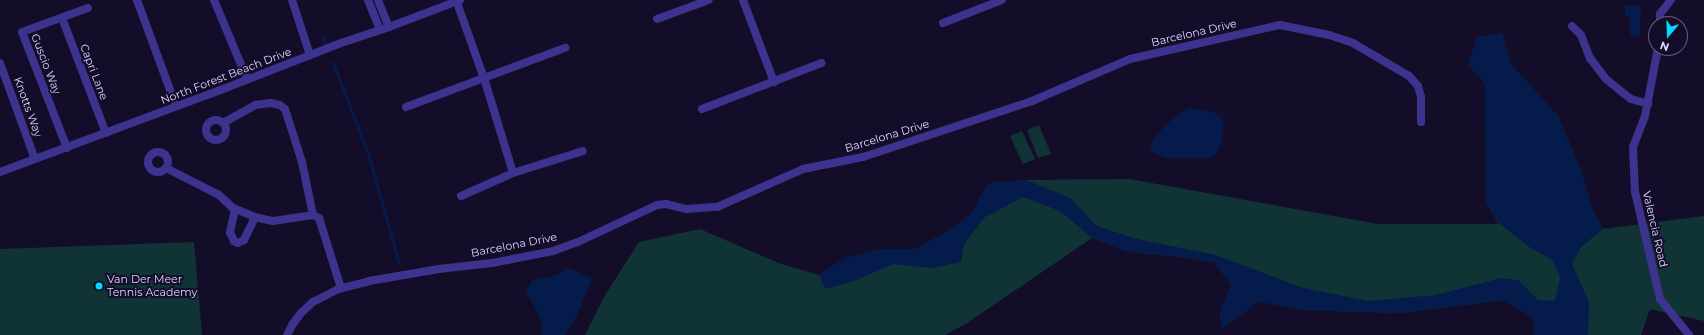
<!DOCTYPE html>
<style>
body{margin:0}
#map{position:relative;width:1704px;height:335px;overflow:hidden;background:#140d2a;font-family:Montserrat,sans-serif}
div>[style]{position:absolute}
[style*='--x']{left:calc(var(--x)*1px);top:calc(var(--y)*1px);width:calc(var(--w)*1px);rotate:calc(var(--a)*1deg)}
.green>*{inset:0;background:#103435}
.water>*{inset:0;background:#051b4c}
.stream>*{height:2.5px;margin:-1.25px;padding:0 1.25px;transform-origin:1.25px;border-radius:1.25px;background:#051b4c}
.street>*{height:8px;margin:-4px;padding:0 4px;transform-origin:4px;border-radius:4px;background:#3c338e}
.street>.ring{margin:-4px;padding:0;box-sizing:content-box;background:none;border:8px solid #3c338e;border-radius:50%}
.dots>*{width:11px;height:11px;translate:-50% -50%;box-sizing:border-box;border:2px solid #140d2a;border-radius:50%}
span{translate:-50% -50%;white-space:nowrap;text-align:center;line-height:1.15;-webkit-text-stroke:4px #140d2a;paint-order:stroke}
.street-label{font-size:11px;color:#ddd6ff}
.poi-label{font-size:11px;color:#ddd6ff}
.left{translate:0 -50%;text-align:left}
.north{position:absolute;left:1648px;top:16px;width:40px;height:40px;box-sizing:border-box;background:#140d2a;border:1px solid #645d7f;border-radius:50%;rotate:199deg;font-size:11px;font-weight:700;line-height:16px;text-align:center;color:#ddd6ff}
.north::after{content:'';display:block;margin:auto;width:14px;height:18px;background:#02d9ff;clip-path:polygon(50% 0,100% 100%,50% 72%,0 100%)}
</style>
<div id="map">
<div class="green">
<i style="clip-path:polygon(1502px 33px,1511px 64px,1558px 116px,1581px 171px,1592px 208px,1602px 229px,1704px 216px,1704px 321px,1650px 309px,1641px 335px,1535px 335px,1532px 317px,1504px 300px,1401px 313px,1302px 310px,1259px 301px,1222px 329px,1220px 314px,1231px 285px,1215px 263px,1191px 258px,1129px 252px,1092px 238px,967px 323px,945px 335px,585px 335px,604px 297px,639px 242px,700px 229px,781px 264px,819px 275px,845px 258px,882px 249px,915px 249px,943px 234px,970px 215px,989px 183px,1026px 180px,1129px 179px,1378px 224px,1499px 224px,1486px 203px,1485px 83px,1468px 64px,1478px 37px)"></i>
<i style="clip-path:polygon(1039px 125px,1051px 154px,1038px 158px,1027px 130px)"></i>
<i style="clip-path:polygon(1022px 131px,1035px 159px,1023px 164px,1010px 136px)"></i>
<i style="clip-path:polygon(194px 242px,202px 335px,0 335px,0 249px)"></i>
</div>
<div class="water">
<i style="clip-path:polygon(1625px 5px,1641px 6px,1640px 36px,1630px 35px,1630px 17px,1625px 16px)"></i>
<i style="clip-path:polygon(1502px 33px,1511px 64px,1558px 116px,1581px 171px,1592px 208px,1602px 230px,1581px 247px,1572px 264px,1589px 302px,1588px 335px,1535px 335px,1532px 317px,1504px 300px,1401px 313px,1302px 310px,1259px 301px,1222px 329px,1220px 314px,1231px 285px,1215px 263px,1191px 258px,1129px 252px,1092px 238px,1060px 211px,1023px 197px,985px 217px,964px 244px,961px 262px,931px 268px,893px 264px,857px 280px,825px 289px,819px 275px,845px 258px,882px 249px,915px 249px,943px 234px,970px 215px,989px 183px,1026px 180px,1070px 198px,1097px 226px,1137px 239px,1216px 255px,1303px 288px,1368px 301px,1436px 295px,1501px 278px,1518px 280px,1538px 300px,1555px 301px,1560px 277px,1552px 260px,1529px 247px,1500px 224px,1486px 203px,1485px 83px,1468px 64px,1478px 37px)"></i>
<i style="clip-path:polygon(1189px 108px,1209px 111px,1221px 116px,1224px 123px,1223px 129px,1222px 142px,1216px 154px,1211px 158px,1166px 158px,1149px 151px,1153px 140px,1161px 130px,1171px 120px)"></i>
<i style="clip-path:polygon(570px 268px,592px 279px,579px 311px,566px 335px,540px 335px,543px 326px,535px 307px,525px 292px,533px 280px,553px 276px)"></i>
</div>
<div class="stream">
<i style="--x:324;--y:36;--w:8;--a:76"></i>
<i style="--x:333;--y:62;--w:100;--a:68.8"></i>
<i style="--x:369;--y:155;--w:111;--a:74.3"></i>
</div>
<div class="street">
<i style="--x:137;--y:0;--w:113;--a:69.8"></i>
<i style="--x:214;--y:0;--w:86;--a:67.3"></i>
<i style="--x:292;--y:0;--w:58;--a:71.9"></i>
<i style="--x:368;--y:0;--w:32;--a:68"></i>
<i style="--x:378;--y:0;--w:29;--a:68"></i>
<i style="--x:456;--y:0;--w:83;--a:70.3"></i>
<i style="--x:484;--y:78;--w:99;--a:73"></i>
<i style="--x:743;--y:0;--w:88;--a:69.3"></i>
<i style="--x:62;--y:18;--w:123;--a:69.1"></i>
<i style="--x:657;--y:19;--w:55;--a:-20.1"></i>
<i style="--x:943;--y:23;--w:63;--a:-21.3"></i>
<i style="--x:1660;--y:24;--w:10;--a:-90"></i>
<i style="--x:1660;--y:14;--w:18;--a:-52"></i>
<i style="--x:1572;--y:26;--w:13;--a:45"></i>
<i style="--x:1581;--y:35;--w:25;--a:69"></i>
<i style="--x:1590;--y:58;--w:26;--a:53"></i>
<i style="--x:1606;--y:79;--w:32;--a:39"></i>
<i style="--x:1631;--y:99;--w:18;--a:16"></i>
<i style="--x:1658;--y:48;--w:69;--a:100.8"></i>
<i style="--x:1645;--y:116;--w:33;--a:111"></i>
<i style="--x:1633;--y:147;--w:45;--a:87.5"></i>
<i style="--x:1635;--y:192;--w:110;--a:76.8"></i>
<i style="--x:1660;--y:299;--w:46;--a:51.1"></i>
<i style="--x:0;--y:63;--w:102;--a:70"></i>
<i style="--x:406;--y:107;--w:170;--a:-20.4"></i>
<i style="--x:702;--y:109;--w:128;--a:-21.1"></i>
<i class="ring" style="left:206px;top:120px;width:12px;height:12px"></i>
<i style="--x:223;--y:123;--w:37;--a:-29"></i>
<i style="--x:255;--y:105;--w:16;--a:-7"></i>
<i style="--x:271;--y:103;--w:9;--a:13"></i>
<i style="--x:280;--y:105;--w:6;--a:39"></i>
<i style="--x:285;--y:109;--w:56;--a:72.2"></i>
<i style="--x:302;--y:162;--w:54;--a:78.3"></i>
<i style="--x:67;--y:148;--w:124;--a:-111.2"></i>
<i style="--x:22;--y:32;--w:70;--a:-20"></i>
<i class="ring" style="left:148px;top:152px;width:12px;height:12px"></i>
<i style="--x:166;--y:168;--w:59;--a:27"></i>
<i style="--x:219;--y:195;--w:19;--a:43"></i>
<i style="--x:233;--y:208;--w:24;--a:22"></i>
<i style="--x:255;--y:217;--w:18;--a:13"></i>
<i style="--x:273;--y:221;--w:40;--a:-8.5"></i>
<i style="--x:313;--y:215;--w:7;--a:27"></i>
<i style="--x:319;--y:218;--w:73;--a:72.6"></i>
<i style="--x:0;--y:172;--w:233;--a:-20.4"></i>
<i style="--x:218;--y:91;--w:132;--a:-21.3"></i>
<i style="--x:341;--y:43;--w:51;--a:-18.4"></i>
<i style="--x:389;--y:27;--w:76;--a:-20.8"></i>
<i style="--x:461;--y:196;--w:57;--a:-23.9"></i>
<i style="--x:513;--y:173;--w:73;--a:-17.4"></i>
<i style="--x:235;--y:209;--w:24;--a:102"></i>
<i style="--x:230;--y:232;--w:10;--a:66"></i>
<i style="--x:234;--y:241;--w:4;--a:27"></i>
<i style="--x:238;--y:243;--w:7;--a:-27"></i>
<i style="--x:244;--y:240;--w:25;--a:-64"></i>
<i style="--x:287;--y:335;--w:11;--a:-63"></i>
<i style="--x:292;--y:325;--w:15;--a:-53"></i>
<i style="--x:301;--y:313;--w:16;--a:-43"></i>
<i style="--x:313;--y:302;--w:28;--a:-27"></i>
<i style="--x:338;--y:289;--w:32;--a:-14"></i>
<i style="--x:369;--y:281;--w:71;--a:-9.7"></i>
<i style="--x:439;--y:269;--w:53;--a:-6.5"></i>
<i style="--x:492;--y:263;--w:62;--a:-11.1"></i>
<i style="--x:553;--y:251;--w:27;--a:-20"></i>
<i style="--x:578;--y:242;--w:87;--a:-25.1"></i>
<i style="--x:657;--y:205;--w:9;--a:-6"></i>
<i style="--x:666;--y:204;--w:21;--a:14"></i>
<i style="--x:686;--y:209;--w:31;--a:-4"></i>
<i style="--x:717;--y:207;--w:94;--a:-23.8"></i>
<i style="--x:803;--y:169;--w:61;--a:-11.3"></i>
<i style="--x:863;--y:157;--w:178;--a:-18.3"></i>
<i style="--x:1032;--y:101;--w:107;--a:-23.2"></i>
<i style="--x:1130;--y:59;--w:154;--a:-12.8"></i>
<i style="--x:1280;--y:25;--w:50;--a:11.5"></i>
<i style="--x:1329;--y:35;--w:25;--a:18"></i>
<i style="--x:1353;--y:43;--w:65;--a:30.5"></i>
<i style="--x:1409;--y:76;--w:13;--a:48"></i>
<i style="--x:1418;--y:86;--w:11;--a:75"></i>
<i style="--x:1421;--y:97;--w:25;--a:90"></i>
</div>
<div class="dots">
<i style="left:99px;top:286px;background:#02d9ff"></i>
</div>
<div class="street-label">
<span style="left:1194px;top:33px;rotate:-13deg">Barcelona Drive</span>
<span style="left:46px;top:64px;rotate:69deg">Guscio Way</span>
<span style="left:94px;top:72px;rotate:69deg">Capri Lane</span>
<span style="left:226px;top:76px;rotate:-21deg">North Forest Beach Drive</span>
<span style="left:28px;top:107px;rotate:70deg">Knotts Way</span>
<span style="left:887px;top:136px;rotate:-17deg">Barcelona Drive</span>
<span style="left:1655px;top:229px;rotate:77deg">Valencia Road</span>
<span style="left:514px;top:245px;rotate:-11deg">Barcelona Drive</span>
</div>
<div class="poi-label">
<span class="left" style="left:107px;top:286px">Van Der Meer<br>Tennis Academy</span>
</div>
<div class="north">N</div>
</div>
